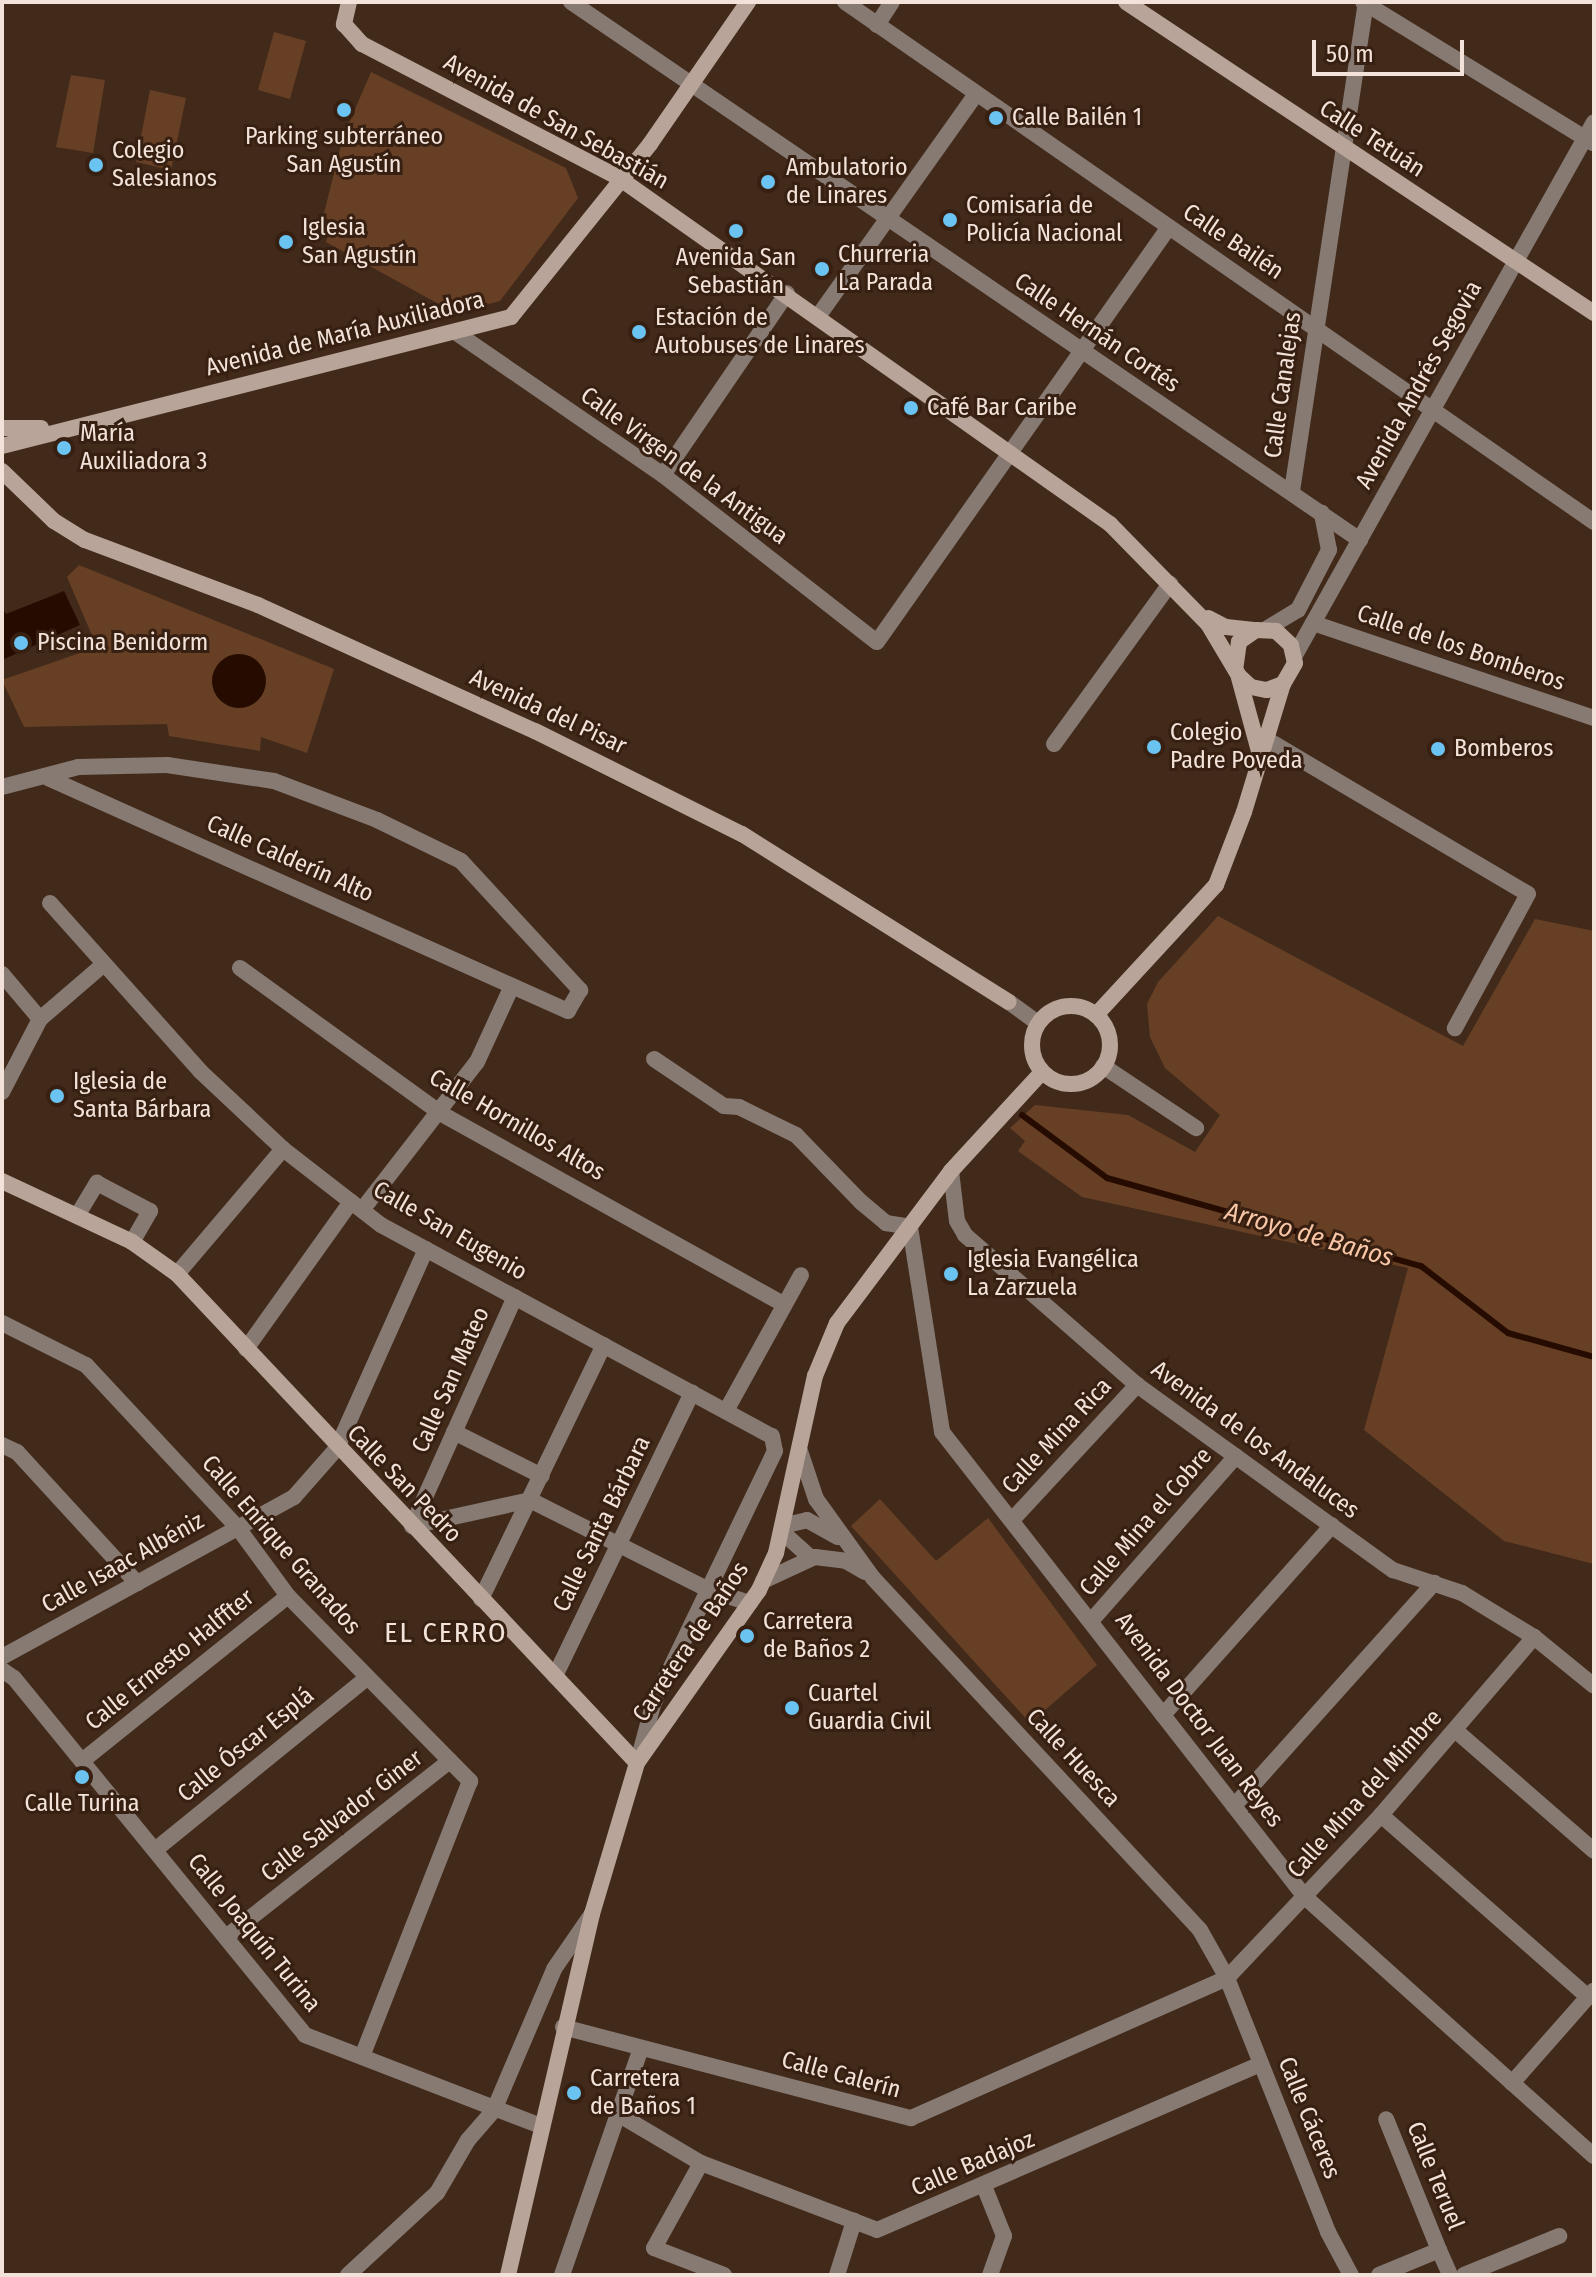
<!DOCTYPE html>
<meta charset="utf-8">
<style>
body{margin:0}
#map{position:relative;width:1596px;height:2277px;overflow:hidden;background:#422a1b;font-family:"Fira Sans Condensed",sans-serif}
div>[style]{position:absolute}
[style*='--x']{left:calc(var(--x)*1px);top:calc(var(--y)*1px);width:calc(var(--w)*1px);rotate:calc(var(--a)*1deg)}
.green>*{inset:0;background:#673f25}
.water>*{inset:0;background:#260b00}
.round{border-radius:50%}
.stream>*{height:6px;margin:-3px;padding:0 3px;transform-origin:3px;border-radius:3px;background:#260b00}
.street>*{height:16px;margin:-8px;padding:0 8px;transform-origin:8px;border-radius:8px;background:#877a73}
.secondary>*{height:16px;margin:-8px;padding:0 8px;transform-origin:8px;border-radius:8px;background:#b8a498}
.secondary>.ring{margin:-8px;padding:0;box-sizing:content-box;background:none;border:16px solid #b8a498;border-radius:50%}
.dots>*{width:22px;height:22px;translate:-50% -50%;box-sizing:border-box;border:4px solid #372011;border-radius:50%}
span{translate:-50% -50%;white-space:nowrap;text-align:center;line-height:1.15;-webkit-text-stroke:6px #372011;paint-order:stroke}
.poi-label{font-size:24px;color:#f2e2d9}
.left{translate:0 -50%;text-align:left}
.street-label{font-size:24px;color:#f2e2d9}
.water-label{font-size:26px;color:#f9c6a7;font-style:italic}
.quarter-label{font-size:28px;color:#f2e2d9;letter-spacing:2px}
.frame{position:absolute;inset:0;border:4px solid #f2e2d9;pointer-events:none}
.scale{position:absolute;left:1312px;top:40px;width:152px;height:36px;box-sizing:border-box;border:4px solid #f2e2d9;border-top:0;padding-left:10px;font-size:24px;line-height:28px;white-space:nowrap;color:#f2e2d9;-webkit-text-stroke:6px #372011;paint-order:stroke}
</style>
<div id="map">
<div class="green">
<i style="clip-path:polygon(274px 32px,306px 41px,290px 99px,258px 90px)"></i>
<i style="clip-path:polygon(371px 72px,566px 168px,578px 198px,500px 301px,455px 313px,326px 242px,333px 221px,323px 217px,343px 137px)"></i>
<i style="clip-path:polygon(71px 75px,105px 80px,93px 153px,56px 147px)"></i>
<i style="clip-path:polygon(150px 90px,186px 98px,171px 170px,136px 162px)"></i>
<i style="clip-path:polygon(79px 565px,334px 669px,307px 753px,261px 737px,260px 751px,169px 736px,167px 724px,24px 727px,2px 680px,97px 647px,67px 577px)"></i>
<i style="clip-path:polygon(1218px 916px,1463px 1046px,1535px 919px,1594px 931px,1594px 1564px,1504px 1541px,1364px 1430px,1408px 1268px,1082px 1197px,1018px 1151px,1025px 1141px,1010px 1128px,1035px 1105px,1128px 1115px,1195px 1152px,1220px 1115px,1165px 1068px,1150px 1037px,1147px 1004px,1158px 982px)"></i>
<i style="clip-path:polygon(880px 1499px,936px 1561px,988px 1518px,1097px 1665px,1030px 1723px,851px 1526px)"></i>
</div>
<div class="water">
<i style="clip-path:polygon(64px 591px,80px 625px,2px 660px,2px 608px,6px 614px)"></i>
<i class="round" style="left:212px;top:654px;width:54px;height:54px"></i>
</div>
<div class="stream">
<i style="--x:1022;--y:1115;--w:106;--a:36.5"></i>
<i style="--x:1107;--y:1178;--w:326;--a:15.7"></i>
<i style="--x:1421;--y:1266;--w:110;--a:37.6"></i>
<i style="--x:1508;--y:1333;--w:89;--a:15.6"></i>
</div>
<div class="street">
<i style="--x:571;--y:2;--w:955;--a:34.29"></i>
<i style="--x:845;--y:2;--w:912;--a:34.77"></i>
<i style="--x:1363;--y:2;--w:270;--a:31.5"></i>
<i style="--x:877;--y:25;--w:27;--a:-57"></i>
<i style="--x:819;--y:315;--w:271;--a:-54.6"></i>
<i style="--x:458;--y:334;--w:249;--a:34.5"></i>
<i style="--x:663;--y:475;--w:271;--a:38"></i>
<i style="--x:877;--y:642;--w:507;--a:-54.87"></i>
<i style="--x:663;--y:475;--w:220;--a:-55.7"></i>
<i style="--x:1292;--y:491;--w:495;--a:-81.4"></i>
<i style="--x:1313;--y:623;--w:297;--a:18.7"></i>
<i style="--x:1266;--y:629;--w:37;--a:-31"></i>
<i style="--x:1298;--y:610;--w:68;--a:-62.7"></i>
<i style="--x:1329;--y:550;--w:38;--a:-101"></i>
<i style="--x:1295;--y:655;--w:611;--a:-60.71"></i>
<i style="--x:1266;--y:739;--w:304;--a:30.6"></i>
<i style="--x:1528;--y:894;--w:153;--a:118.6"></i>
<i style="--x:1054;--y:744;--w:198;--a:-54.1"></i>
<i style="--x:2;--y:787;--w:79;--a:-14.7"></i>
<i style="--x:78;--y:767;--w:89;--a:-1.3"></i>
<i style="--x:167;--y:765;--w:108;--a:8.5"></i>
<i style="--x:274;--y:781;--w:110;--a:20.7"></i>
<i style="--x:377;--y:820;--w:93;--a:26"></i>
<i style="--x:461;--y:861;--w:176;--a:47.3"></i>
<i style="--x:580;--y:990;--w:24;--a:120"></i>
<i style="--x:568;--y:1011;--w:570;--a:-155.86"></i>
<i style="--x:50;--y:903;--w:225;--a:48.2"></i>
<i style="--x:200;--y:1071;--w:114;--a:43.2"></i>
<i style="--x:283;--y:1149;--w:124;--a:37.8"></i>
<i style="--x:381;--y:1225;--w:444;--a:28.4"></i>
<i style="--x:772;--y:1436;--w:15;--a:79"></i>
<i style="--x:775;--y:1451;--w:282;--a:115.7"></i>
<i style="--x:653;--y:1705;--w:58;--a:105"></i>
<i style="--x:240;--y:968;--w:247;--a:35.9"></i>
<i style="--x:440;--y:1113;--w:393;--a:29.1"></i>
<i style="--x:2;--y:974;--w:59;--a:49.8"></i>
<i style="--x:1009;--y:1002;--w:36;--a:36"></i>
<i style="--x:654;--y:1059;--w:84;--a:33.9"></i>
<i style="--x:724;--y:1106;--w:15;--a:4"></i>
<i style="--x:739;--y:1107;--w:64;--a:26.2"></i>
<i style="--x:796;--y:1135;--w:93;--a:45.9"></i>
<i style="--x:861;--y:1202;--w:33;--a:40"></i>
<i style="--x:886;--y:1223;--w:24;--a:9"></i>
<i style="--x:910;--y:1227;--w:207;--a:81.1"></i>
<i style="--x:942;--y:1432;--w:590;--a:52.02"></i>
<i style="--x:1305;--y:1897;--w:388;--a:41.9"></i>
<i style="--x:1103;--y:1066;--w:112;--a:33.7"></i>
<i style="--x:2;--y:1092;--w:82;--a:-62.5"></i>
<i style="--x:40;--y:1019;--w:84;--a:-40.7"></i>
<i style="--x:951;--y:1171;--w:50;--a:83.2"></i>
<i style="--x:957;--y:1221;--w:16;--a:60"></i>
<i style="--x:965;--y:1235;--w:228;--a:41.1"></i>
<i style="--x:1137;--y:1385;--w:316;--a:35.9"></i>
<i style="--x:1393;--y:1570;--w:73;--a:18.4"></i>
<i style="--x:1462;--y:1593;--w:84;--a:31.4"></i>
<i style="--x:1534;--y:1637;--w:77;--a:39.2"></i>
<i style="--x:362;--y:1210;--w:187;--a:-52.2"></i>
<i style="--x:477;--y:1062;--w:81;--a:-65.3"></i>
<i style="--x:77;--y:1216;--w:39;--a:-59"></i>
<i style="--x:97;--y:1183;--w:60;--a:27.8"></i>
<i style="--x:150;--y:1211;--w:36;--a:120"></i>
<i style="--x:177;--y:1274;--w:164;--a:-49.7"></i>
<i style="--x:2;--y:1323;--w:94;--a:26.6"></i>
<i style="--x:86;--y:1365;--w:223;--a:47"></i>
<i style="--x:238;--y:1528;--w:84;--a:53.7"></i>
<i style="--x:288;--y:1596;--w:260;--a:45.5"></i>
<i style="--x:470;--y:1781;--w:296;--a:111.4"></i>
<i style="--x:246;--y:1349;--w:181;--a:-54.5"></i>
<i style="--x:726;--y:1411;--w:155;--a:-61.1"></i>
<i style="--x:454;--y:1432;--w:98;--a:26.6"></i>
<i style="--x:2;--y:1445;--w:17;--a:25"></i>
<i style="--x:17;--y:1452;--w:178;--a:47.5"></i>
<i style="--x:800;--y:1451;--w:51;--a:71.6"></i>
<i style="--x:816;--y:1499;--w:97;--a:54.2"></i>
<i style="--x:873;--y:1578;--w:480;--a:47.1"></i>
<i style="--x:1200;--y:1930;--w:55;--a:60.6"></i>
<i style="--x:1227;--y:1978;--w:273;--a:68.3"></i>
<i style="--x:1328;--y:2232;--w:49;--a:61.9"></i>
<i style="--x:1013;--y:1519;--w:183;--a:-47.2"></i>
<i style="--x:412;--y:1526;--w:121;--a:-12.4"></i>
<i style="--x:530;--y:1500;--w:200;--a:26.7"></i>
<i style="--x:709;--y:1590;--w:43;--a:17.6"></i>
<i style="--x:412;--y:1526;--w:251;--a:-65.8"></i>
<i style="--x:782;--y:1526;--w:26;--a:-13"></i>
<i style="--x:807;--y:1520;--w:35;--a:29"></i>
<i style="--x:781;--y:1531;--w:40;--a:42"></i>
<i style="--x:763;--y:1581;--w:57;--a:-24.8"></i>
<i style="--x:815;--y:1557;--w:31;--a:7"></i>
<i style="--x:846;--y:1561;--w:22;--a:30"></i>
<i style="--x:481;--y:1599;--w:282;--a:-64.2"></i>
<i style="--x:1092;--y:1620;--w:218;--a:-48.7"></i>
<i style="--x:2;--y:1657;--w:333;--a:-28.7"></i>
<i style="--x:294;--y:1497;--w:65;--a:-48.7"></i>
<i style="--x:337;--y:1448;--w:218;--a:-65.9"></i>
<i style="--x:2;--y:1670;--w:14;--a:34"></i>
<i style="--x:14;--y:1678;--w:461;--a:50.8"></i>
<i style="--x:305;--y:2035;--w:253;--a:21.1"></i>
<i style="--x:555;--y:1676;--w:315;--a:-64.2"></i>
<i style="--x:1163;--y:1715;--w:254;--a:-48.3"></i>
<i style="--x:1455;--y:1730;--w:184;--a:41"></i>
<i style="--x:82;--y:1761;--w:264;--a:-38.7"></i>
<i style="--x:1234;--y:1806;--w:300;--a:-48.1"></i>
<i style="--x:1381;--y:1815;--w:276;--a:41.3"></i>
<i style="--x:155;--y:1850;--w:274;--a:-39.1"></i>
<i style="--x:226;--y:1937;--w:285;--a:-38.2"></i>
<i style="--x:563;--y:2027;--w:360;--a:14.7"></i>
<i style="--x:911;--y:2118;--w:346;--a:-23.9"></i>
<i style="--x:1227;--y:1978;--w:224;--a:-46.6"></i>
<i style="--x:1381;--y:1815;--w:235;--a:-49.3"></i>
<i style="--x:1512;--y:2083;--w:123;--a:-48.6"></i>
<i style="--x:618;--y:2114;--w:96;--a:30.6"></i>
<i style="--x:701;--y:2163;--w:188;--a:20.8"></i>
<i style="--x:877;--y:2230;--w:418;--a:-23.4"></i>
<i style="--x:701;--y:2163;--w:97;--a:118.9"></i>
<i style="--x:654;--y:2248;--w:75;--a:21.1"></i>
<i style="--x:984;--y:2186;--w:54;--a:68.2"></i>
<i style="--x:1004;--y:2236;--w:41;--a:109.7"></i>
<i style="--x:1439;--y:2250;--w:27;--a:66"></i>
<i style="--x:348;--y:2275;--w:121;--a:-42.7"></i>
<i style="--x:437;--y:2193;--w:61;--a:-59.7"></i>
<i style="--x:468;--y:2140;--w:40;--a:-49"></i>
<i style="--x:494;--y:2110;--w:153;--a:-66.9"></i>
<i style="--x:554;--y:1969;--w:67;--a:-55.4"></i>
<i style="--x:562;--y:2275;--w:240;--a:-70.8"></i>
<i style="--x:837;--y:2275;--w:57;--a:-72.5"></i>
<i style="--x:1379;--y:2275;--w:65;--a:-22.6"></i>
<i style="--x:1439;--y:2250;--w:141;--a:-112"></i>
<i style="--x:1464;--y:2275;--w:103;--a:-22.3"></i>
</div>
<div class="secondary">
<i style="--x:349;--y:2;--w:23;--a:103"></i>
<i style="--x:344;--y:24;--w:27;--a:48"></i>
<i style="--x:362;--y:44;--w:290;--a:27.5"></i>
<i style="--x:619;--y:178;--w:601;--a:35.17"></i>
<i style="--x:1110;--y:524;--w:140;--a:45.6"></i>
<i style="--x:1208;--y:624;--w:61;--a:59.2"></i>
<i style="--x:1239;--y:676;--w:16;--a:43"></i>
<i style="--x:1251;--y:687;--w:16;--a:11"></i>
<i style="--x:1267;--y:690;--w:17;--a:-21"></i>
<i style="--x:1283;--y:684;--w:24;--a:-60"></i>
<i style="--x:1295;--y:663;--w:18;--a:-103"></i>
<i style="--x:1291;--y:645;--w:21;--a:-137"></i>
<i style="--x:1276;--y:631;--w:20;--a:-177"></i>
<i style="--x:1256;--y:630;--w:21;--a:145"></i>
<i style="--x:1239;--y:642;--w:27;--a:98"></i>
<i style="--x:1126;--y:2;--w:562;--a:33.61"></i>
<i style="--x:2;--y:428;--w:39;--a:0"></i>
<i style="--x:2;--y:446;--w:525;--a:-14.22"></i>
<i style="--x:511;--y:317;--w:222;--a:-51.2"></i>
<i style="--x:650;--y:144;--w:173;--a:-55.4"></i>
<i style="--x:2;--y:471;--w:72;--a:43.9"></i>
<i style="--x:54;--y:521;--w:36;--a:32"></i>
<i style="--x:85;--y:540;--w:185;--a:20.6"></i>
<i style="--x:258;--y:605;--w:304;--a:24.5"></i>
<i style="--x:535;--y:731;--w:231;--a:26.5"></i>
<i style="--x:742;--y:834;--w:315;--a:32.2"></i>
<i style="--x:1208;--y:618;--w:20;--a:27"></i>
<i style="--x:1226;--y:627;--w:30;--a:6"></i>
<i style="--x:1239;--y:678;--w:76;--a:74.7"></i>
<i class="ring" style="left:1032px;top:1006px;width:62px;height:62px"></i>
<i style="--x:1096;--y:1015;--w:177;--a:-47.3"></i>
<i style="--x:1216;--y:885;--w:78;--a:-69"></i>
<i style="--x:1244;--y:812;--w:134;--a:-73.1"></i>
<i style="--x:2;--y:1181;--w:144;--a:25.1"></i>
<i style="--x:132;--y:1242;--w:55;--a:35.4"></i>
<i style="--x:177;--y:1274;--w:671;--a:46.75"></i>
<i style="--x:508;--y:2275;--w:371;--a:-76.9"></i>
<i style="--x:592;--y:1914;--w:158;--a:-73.4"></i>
<i style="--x:637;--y:1763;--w:212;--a:-54.8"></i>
<i style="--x:759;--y:1590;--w:41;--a:-65.3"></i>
<i style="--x:776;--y:1553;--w:181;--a:-77.6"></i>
<i style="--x:815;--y:1376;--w:57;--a:-67.5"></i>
<i style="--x:837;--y:1323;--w:190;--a:-53.1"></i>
<i style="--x:951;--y:1171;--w:134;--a:-47.4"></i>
</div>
<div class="dots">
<i style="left:344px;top:110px;background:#6ac3f1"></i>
<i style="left:996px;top:118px;background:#6ac3f1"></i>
<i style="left:96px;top:165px;background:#6ac3f1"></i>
<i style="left:768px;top:182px;background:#6ac3f1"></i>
<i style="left:950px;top:220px;background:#6ac3f1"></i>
<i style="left:736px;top:231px;background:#6ac3f1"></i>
<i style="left:286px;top:242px;background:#6ac3f1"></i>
<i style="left:822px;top:269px;background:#6ac3f1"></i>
<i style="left:639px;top:332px;background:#6ac3f1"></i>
<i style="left:911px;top:408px;background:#6ac3f1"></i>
<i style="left:64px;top:448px;background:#6ac3f1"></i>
<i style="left:21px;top:643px;background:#6ac3f1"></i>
<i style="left:1154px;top:747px;background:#6ac3f1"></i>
<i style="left:1438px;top:749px;background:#6ac3f1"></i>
<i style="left:57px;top:1096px;background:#6ac3f1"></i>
<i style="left:951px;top:1274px;background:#6ac3f1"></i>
<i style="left:747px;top:1636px;background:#6ac3f1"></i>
<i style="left:792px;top:1708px;background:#6ac3f1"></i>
<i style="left:82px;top:1777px;background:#6ac3f1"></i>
<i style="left:574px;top:2093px;background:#6ac3f1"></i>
</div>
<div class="poi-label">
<span class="left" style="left:1012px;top:118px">Calle Bailén 1</span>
<span style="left:344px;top:151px">Parking subterráneo<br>San Agustín</span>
<span class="left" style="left:112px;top:165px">Colegio<br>Salesianos</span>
<span class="left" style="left:786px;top:182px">Ambulatorio<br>de Linares</span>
<span class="left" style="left:966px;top:220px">Comisaría de<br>Policía Nacional</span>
<span class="left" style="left:302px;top:242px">Iglesia<br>San Agustín</span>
<span class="left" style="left:838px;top:269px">Churreria<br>La Parada</span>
<span style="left:736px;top:272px">Avenida San<br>Sebastián</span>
<span class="left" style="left:655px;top:332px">Estación de<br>Autobuses de Linares</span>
<span class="left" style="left:927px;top:408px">Café Bar Caribe</span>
<span class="left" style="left:80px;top:448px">María<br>Auxiliadora 3</span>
<span class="left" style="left:37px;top:643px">Piscina Benidorm</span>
<span class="left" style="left:1170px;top:747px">Colegio<br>Padre Poveda</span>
<span class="left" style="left:1454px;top:749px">Bomberos</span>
<span class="left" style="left:73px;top:1096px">Iglesia de<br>Santa Bárbara</span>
<span class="left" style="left:967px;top:1274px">Iglesia Evangélica<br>La Zarzuela</span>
<span class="left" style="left:763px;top:1636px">Carretera<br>de Baños 2</span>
<span class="left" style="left:808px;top:1708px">Cuartel<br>Guardia Civil</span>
<span style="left:82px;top:1804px">Calle Turina</span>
<span class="left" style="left:590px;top:2093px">Carretera<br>de Baños 1</span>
</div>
<div class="street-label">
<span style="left:556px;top:122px;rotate:29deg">Avenida de San Sebastián</span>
<span style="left:1372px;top:139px;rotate:33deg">Calle Tetuán</span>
<span style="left:1233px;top:242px;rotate:34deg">Calle Bailén</span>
<span style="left:1097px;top:333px;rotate:34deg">Calle Hernán Cortés</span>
<span style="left:345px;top:334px;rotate:-14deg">Avenida de María Auxiliadora</span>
<span style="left:1283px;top:385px;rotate:-82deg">Calle Canalejas</span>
<span style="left:1419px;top:385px;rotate:-61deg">Avenida Andrés Segovia</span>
<span style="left:684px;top:466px;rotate:36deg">Calle Virgen de la Antigua</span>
<span style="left:1461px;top:648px;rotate:19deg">Calle de los Bomberos</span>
<span style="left:548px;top:712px;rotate:25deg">Avenida del Pisar</span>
<span style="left:290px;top:859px;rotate:24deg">Calle Calderín Alto</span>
<span style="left:517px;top:1125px;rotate:30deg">Calle Hornillos Altos</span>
<span style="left:450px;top:1231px;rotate:30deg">Calle San Eugenio</span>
<span style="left:451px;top:1380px;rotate:-66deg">Calle San Mateo</span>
<span style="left:1057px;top:1436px;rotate:-47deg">Calle Mina Rica</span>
<span style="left:1255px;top:1440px;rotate:36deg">Avenida de los Andaluces</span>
<span style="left:404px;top:1484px;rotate:46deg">Calle San Pedro</span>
<span style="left:1146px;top:1522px;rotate:-49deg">Calle Mina el Cobre</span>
<span style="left:602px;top:1524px;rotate:-64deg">Calle Santa Bárbara</span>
<span style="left:281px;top:1545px;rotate:49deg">Calle Enrique Granados</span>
<span style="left:123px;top:1563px;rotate:-29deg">Calle Isaac Albéniz</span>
<span style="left:691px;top:1642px;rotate:-56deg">Carretera de Baños</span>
<span style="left:170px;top:1660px;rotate:-39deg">Calle Ernesto Halffter</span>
<span style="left:1199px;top:1720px;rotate:53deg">Avenida Doctor Juan Reyes</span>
<span style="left:246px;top:1745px;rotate:-39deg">Calle Óscar Esplá</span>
<span style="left:1073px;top:1758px;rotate:47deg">Calle Huesca</span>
<span style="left:1365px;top:1794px;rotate:-48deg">Calle Mina del Mimbre</span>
<span style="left:342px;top:1816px;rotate:-38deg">Calle Salvador Giner</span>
<span style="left:254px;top:1933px;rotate:51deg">Calle Joaquín Turina</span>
<span style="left:841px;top:2075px;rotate:15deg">Calle Calerín</span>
<span style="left:1309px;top:2118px;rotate:68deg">Calle Cáceres</span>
<span style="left:973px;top:2164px;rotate:-23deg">Calle Badajoz</span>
<span style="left:1435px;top:2176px;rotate:68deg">Calle Teruel</span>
</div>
<div class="water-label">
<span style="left:1309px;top:1235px;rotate:16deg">Arroyo de Baños</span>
</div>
<div class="quarter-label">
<span style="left:446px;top:1633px">EL CERRO</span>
</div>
<div class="frame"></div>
<div class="scale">50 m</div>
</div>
